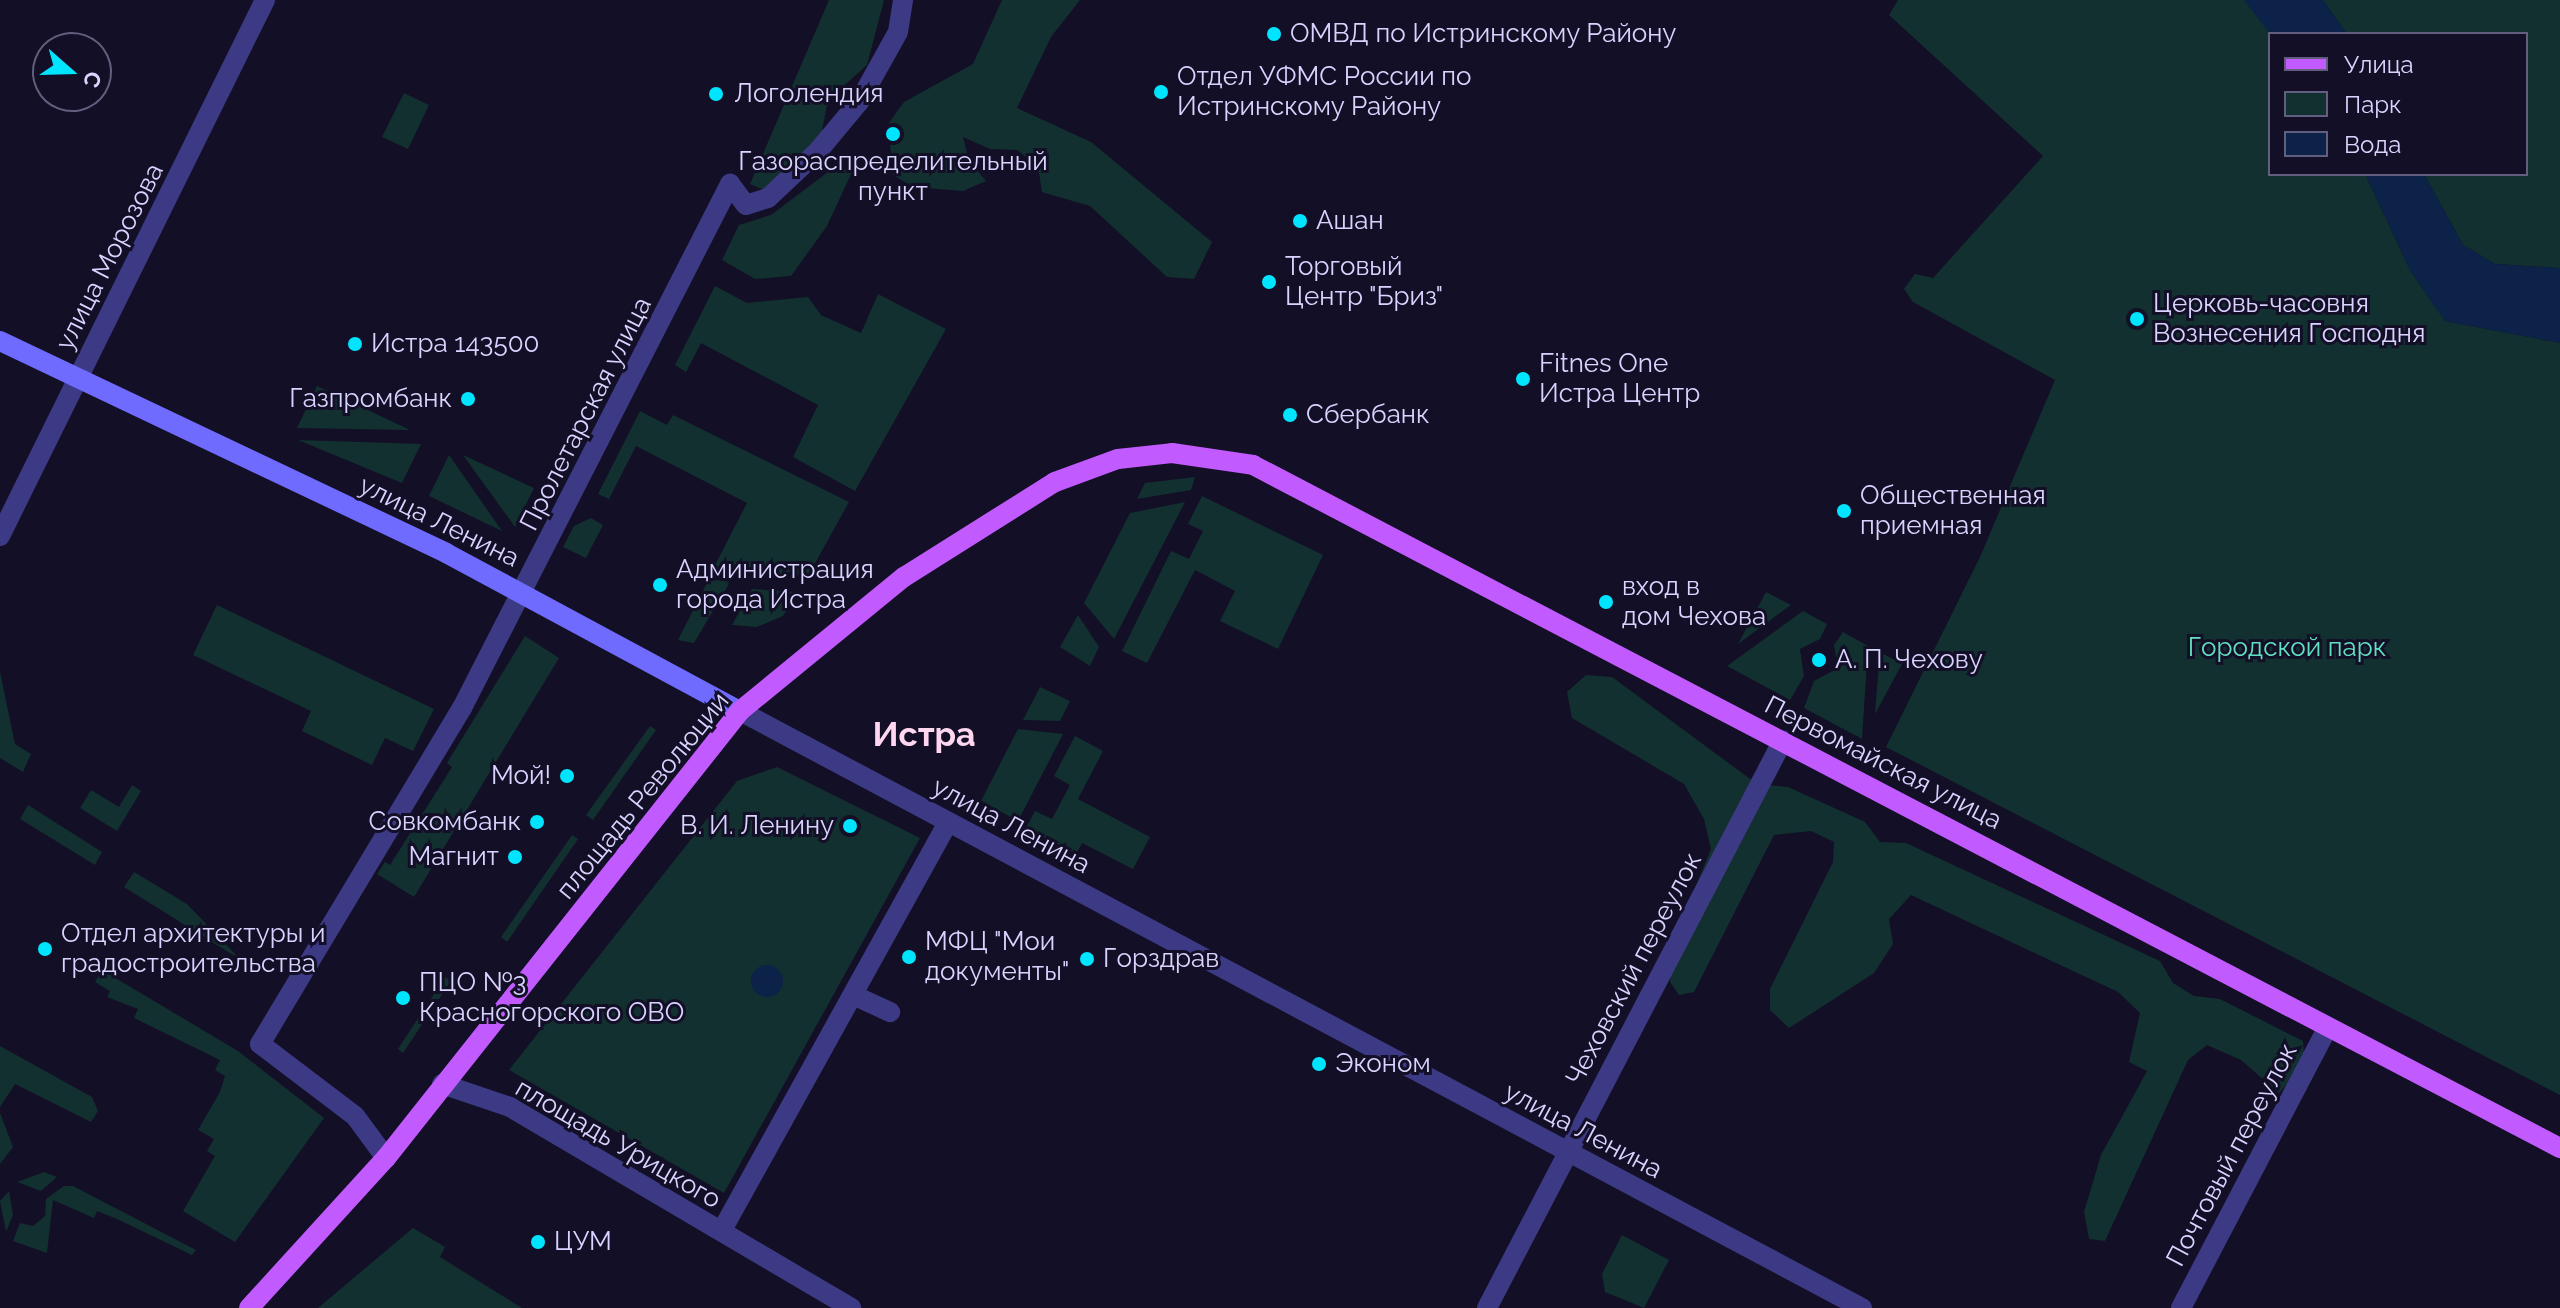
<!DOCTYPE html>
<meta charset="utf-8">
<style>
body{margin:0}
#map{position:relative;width:2560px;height:1308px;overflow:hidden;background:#130f26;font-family:Raleway,sans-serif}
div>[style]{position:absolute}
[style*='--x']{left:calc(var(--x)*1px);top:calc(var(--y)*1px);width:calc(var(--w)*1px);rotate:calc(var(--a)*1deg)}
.green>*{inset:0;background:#12302f}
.water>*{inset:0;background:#0c2248}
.round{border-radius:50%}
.pedestrian>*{height:20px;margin:-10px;padding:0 10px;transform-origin:10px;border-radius:10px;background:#3d3a85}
.minor>*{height:20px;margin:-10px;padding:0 10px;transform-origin:10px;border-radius:10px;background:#3d3a85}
.secondary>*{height:20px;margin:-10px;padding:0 10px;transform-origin:10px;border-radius:10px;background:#6f6bff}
.primary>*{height:20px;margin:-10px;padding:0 10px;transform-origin:10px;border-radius:10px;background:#c25bff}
.dots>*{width:22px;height:22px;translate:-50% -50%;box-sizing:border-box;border:4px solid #130f26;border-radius:50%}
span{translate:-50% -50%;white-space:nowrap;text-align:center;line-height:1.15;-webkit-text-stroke:6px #130f26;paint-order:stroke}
.poi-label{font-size:26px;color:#d9d4ff}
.left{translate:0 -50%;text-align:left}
.right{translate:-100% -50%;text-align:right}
.street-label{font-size:26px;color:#d9d4ff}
.park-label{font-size:26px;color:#5fe0c0}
.district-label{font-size:34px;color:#ffd6f0;font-weight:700}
.legend{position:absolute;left:2268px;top:32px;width:260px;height:144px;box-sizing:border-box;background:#130f26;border:2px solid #625e7d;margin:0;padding:10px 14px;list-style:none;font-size:24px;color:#d9d4ff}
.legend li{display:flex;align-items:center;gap:16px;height:40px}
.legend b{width:40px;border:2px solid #625e7d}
.north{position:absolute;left:32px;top:32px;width:80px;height:80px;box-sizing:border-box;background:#130f26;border:2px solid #625e7d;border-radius:50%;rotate:110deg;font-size:22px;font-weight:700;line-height:32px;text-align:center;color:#d9d4ff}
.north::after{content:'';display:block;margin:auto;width:28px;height:36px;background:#00e5ff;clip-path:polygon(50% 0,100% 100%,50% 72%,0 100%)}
</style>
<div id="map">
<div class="green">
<i style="clip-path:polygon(829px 0,884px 0,867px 65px,828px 100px,818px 151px,769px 192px,750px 184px)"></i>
<i style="clip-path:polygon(1002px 0,1080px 0,1051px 37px,1017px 108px,1091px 142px,1212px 242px,1194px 279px,1167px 277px,1090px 206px,1042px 192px,1038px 166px,1017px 150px,990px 149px,963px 137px,969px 161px,986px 181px,963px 191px,913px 187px,893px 175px,888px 124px,904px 102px,973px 64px)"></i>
<i style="clip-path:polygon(1898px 0,2248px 0,2270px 34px,2270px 174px,2365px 174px,2410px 270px,2445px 321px,2560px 343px,2560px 1095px,1886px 747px,1980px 557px,2055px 380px,1913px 302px,1904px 289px,1915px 274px,1933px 278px,2043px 156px,1889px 15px)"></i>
<i style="clip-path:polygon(2323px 0,2560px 0,2560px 268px,2495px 264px,2463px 245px,2424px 174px,2526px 174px,2526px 34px,2347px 34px)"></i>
<i style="clip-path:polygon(404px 93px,429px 105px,408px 149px,382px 137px)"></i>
<i style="clip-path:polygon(836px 166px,852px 172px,827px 226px,791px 276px,755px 279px,722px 260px,739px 225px,771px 215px)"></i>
<i style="clip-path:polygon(715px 286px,747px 303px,808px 297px,821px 315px,861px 333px,878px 294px,946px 329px,855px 491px,793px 457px,818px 405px,701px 343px,686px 372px,675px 365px)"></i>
<i style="clip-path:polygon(317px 386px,410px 430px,297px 428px)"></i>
<i style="clip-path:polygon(640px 411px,667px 425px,673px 415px,849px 502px,808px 576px,713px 569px,747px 503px,636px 446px,609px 499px,598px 494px)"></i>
<i style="clip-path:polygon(298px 440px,421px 444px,402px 483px)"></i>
<i style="clip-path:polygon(449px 455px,502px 531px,429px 496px)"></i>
<i style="clip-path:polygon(463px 455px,534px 488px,515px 527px)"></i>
<i style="clip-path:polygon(1195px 477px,1191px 490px,1137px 499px,1145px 483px)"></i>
<i style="clip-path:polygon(1202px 496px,1323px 555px,1278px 649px,1220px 621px,1235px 591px,1195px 570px,1147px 663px,1122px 651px,1171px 551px,1189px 559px,1203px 531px,1188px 524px)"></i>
<i style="clip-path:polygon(1185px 502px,1114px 639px,1084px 603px,1130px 513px)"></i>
<i style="clip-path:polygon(591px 518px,603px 525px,586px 558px,563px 547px,574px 526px)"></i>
<i style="clip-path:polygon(709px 579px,730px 582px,694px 643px,678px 640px)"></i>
<i style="clip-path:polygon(752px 589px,798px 592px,783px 616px,757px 627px,732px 625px)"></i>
<i style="clip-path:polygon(1766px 592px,1791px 605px,1738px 644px)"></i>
<i style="clip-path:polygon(217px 605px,434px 709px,413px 751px,385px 738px,372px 765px,302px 731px,311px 711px,193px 655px)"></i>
<i style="clip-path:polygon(1803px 611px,1827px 624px,1820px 639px,1800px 649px,1804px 676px,1790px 700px,1727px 666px)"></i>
<i style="clip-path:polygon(1078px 615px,1099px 647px,1090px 666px,1060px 647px)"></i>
<i style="clip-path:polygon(1843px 632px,1868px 646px,1862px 739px,1804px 708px,1814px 681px,1838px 668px,1834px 645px)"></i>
<i style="clip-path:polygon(525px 636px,559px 658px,414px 897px,377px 874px,385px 862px,390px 865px,452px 767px,447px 763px)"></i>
<i style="clip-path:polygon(1880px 652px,1902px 664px,1875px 714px)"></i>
<i style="clip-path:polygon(0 672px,15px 744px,31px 754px,23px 772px,0 758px)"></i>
<i style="clip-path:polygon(1586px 675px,1612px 677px,1757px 784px,1788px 787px,1865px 822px,1880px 842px,1906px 843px,2160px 961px,2173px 983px,2194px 996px,2220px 999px,2303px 1041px,2305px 1065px,2279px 1093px,2241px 1060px,2207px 1045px,2188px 1060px,2105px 1241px,2089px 1239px,2084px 1212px,2101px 1155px,2147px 1071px,2129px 1062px,2140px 1013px,2118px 992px,1911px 895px,1889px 919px,1893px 944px,1874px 973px,1789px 1028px,1770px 1010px,1770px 989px,1833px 862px,1834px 842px,1811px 831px,1774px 835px,1694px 992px,1679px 995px,1670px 982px,1673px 942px,1711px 849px,1704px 819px,1684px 784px,1572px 718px,1567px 692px)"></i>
<i style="clip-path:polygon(1040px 687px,1070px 701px,1060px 721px,1023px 720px)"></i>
<i style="clip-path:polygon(650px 726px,656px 730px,593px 820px,586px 815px)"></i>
<i style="clip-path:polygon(1018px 729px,1063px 734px,1018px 821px,981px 801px)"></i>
<i style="clip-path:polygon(1075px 736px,1103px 751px,1078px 799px,1150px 837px,1133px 869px,1082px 843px,1076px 854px,1026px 828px,1035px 811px,1052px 819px,1070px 785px,1054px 776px)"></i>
<i style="clip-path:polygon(777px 767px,920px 838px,724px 1193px,509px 1070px,737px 781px)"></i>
<i style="clip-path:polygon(132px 785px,141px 791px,117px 831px,80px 808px,91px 790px,119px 807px)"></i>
<i style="clip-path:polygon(28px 805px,102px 852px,95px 865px,20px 819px)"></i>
<i style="clip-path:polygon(572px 835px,578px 839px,507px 942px,501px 937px)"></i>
<i style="clip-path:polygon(134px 872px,187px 904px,241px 960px,124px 887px)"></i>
<i style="clip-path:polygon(102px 970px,238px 1051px,324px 1118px,235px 1242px,183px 1211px,215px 1156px,207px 1151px,214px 1139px,198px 1130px,220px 1092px,225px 1076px,215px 1070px,220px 1060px,134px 1018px,138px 1009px,107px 997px,110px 991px,95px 982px)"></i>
<i style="clip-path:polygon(445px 977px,451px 981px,403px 1053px,398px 1049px)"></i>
<i style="clip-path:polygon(0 1046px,92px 1097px,98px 1111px,91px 1122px,15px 1084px,0 1107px)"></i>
<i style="clip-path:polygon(0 1113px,13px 1147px,0 1164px)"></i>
<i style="clip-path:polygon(44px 1172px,57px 1177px,41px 1191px,17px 1182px)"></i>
<i style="clip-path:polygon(64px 1186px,73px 1186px,196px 1250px,192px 1255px,117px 1219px,97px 1211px,94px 1218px,53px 1200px,47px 1253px,13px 1241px,20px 1223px,33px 1226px,45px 1216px,46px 1199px)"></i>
<i style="clip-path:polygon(9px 1191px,13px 1215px,6px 1232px,0 1201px)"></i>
<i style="clip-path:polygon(413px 1228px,445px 1247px,440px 1257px,522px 1308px,318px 1308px)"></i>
<i style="clip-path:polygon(1622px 1235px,1669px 1260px,1644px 1308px,1605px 1292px,1602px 1274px)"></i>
</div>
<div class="water">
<i style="clip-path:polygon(2244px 0,2323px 0,2347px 34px,2270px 34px)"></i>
<i style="clip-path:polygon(2365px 174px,2424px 174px,2463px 245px,2495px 264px,2560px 268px,2560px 343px,2445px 321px,2410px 270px)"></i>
<i class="round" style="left:751px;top:965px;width:32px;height:32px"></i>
</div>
<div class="pedestrian">
<i style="--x:853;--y:995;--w:41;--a:24.7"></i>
<i style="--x:726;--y:1223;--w:458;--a:-61"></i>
</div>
<div class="minor">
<i style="--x:0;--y:536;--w:598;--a:-63.69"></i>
<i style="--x:740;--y:711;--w:1271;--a:28.02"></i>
<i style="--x:442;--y:1084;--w:72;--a:18.7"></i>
<i style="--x:510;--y:1107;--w:396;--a:30.5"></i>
<i style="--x:386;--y:1158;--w:52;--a:-126.4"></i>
<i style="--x:355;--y:1116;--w:119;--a:-142.8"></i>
<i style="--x:260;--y:1044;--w:392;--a:-59"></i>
<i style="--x:462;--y:708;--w:589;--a:-62.91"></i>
<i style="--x:730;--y:184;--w:26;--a:53"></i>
<i style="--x:746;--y:205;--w:23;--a:-18"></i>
<i style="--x:768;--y:198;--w:69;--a:-43.2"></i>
<i style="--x:818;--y:151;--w:64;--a:-50.1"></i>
<i style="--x:859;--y:102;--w:80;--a:-60.9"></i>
<i style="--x:898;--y:32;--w:32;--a:-81"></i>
<i style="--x:1487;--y:1308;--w:640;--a:-62.47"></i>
<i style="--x:2181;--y:1308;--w:317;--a:-62.4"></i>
</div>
<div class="secondary">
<i style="--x:0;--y:341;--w:494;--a:25.4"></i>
<i style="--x:446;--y:553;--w:334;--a:28.3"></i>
</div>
<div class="primary">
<i style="--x:249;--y:1308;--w:203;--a:-47.6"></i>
<i style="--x:386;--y:1158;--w:570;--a:-51.62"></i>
<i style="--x:740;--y:711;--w:212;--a:-39.3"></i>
<i style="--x:904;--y:577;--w:178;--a:-32.2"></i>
<i style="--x:1055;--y:482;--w:67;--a:-20.1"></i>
<i style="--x:1118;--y:459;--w:54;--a:-6.3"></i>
<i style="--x:1172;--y:453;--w:82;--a:8.4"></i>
<i style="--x:1253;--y:465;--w:1475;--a:27.59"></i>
</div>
<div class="dots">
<i style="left:1274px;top:34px;background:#00e5ff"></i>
<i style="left:1161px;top:92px;background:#00e5ff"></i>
<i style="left:716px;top:94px;background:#00e5ff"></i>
<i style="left:893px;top:134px;background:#00e5ff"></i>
<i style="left:1300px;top:221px;background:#00e5ff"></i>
<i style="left:1269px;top:282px;background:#00e5ff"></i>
<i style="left:2137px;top:319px;background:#00e5ff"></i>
<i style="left:355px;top:344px;background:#00e5ff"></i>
<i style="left:1523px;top:379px;background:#00e5ff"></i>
<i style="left:468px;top:399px;background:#00e5ff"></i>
<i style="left:1290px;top:415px;background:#00e5ff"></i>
<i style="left:1844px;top:511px;background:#00e5ff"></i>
<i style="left:660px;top:585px;background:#00e5ff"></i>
<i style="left:1606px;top:602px;background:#00e5ff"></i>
<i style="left:1819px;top:660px;background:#00e5ff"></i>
<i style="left:567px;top:776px;background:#00e5ff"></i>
<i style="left:537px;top:822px;background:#00e5ff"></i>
<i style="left:850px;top:826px;background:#00e5ff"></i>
<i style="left:515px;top:857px;background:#00e5ff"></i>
<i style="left:45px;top:949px;background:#00e5ff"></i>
<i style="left:909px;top:957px;background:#00e5ff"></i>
<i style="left:1087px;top:959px;background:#00e5ff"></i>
<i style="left:403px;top:998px;background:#00e5ff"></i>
<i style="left:1319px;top:1064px;background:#00e5ff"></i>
<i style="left:538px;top:1242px;background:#00e5ff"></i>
</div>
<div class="poi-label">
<span class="left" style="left:1290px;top:34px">ОМВД по Истринскому Району</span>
<span class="left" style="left:1177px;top:92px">Отдел УФМС России по<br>Истринскому Району</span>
<span class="left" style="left:734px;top:94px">Логолендия</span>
<span style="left:893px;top:177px">Газораспределительный<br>пункт</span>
<span class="left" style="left:1316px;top:221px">Ашан</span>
<span class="left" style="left:1285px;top:282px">Торговый<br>Центр "Бриз"</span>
<span class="left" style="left:2153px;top:319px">Церковь-часовня<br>Вознесения Господня</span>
<span class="left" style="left:371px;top:344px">Истра 143500</span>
<span class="left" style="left:1539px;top:379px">Fitnes One<br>Истра Центр</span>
<span class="right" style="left:452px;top:399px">Газпромбанк</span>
<span class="left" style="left:1306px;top:415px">Сбербанк</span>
<span class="left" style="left:1860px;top:511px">Общественная<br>приемная</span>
<span class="left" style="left:676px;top:585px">Администрация<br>города Истра</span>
<span class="left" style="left:1622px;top:602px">вход в<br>дом Чехова</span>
<span class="left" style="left:1835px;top:660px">А. П. Чехову</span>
<span class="right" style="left:551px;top:776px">Мой!</span>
<span class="right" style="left:521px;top:822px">Совкомбанк</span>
<span class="right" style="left:834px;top:826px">В. И. Ленину</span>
<span class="right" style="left:499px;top:857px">Магнит</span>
<span class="left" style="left:61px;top:949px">Отдел архитектуры и<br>градостроительства</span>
<span class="left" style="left:925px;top:957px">МФЦ "Мои<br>документы"</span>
<span class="left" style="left:1103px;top:959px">Горздрав</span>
<span class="left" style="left:419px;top:998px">ПЦО №3<br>Красногорского ОВО</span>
<span class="left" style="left:1335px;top:1064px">Эконом</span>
<span class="left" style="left:554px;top:1242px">ЦУМ</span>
</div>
<div class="street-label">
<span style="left:110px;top:257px;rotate:-63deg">улица Морозова</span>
<span style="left:586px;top:414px;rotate:-63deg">Пролетарская улица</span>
<span style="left:439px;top:522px;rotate:26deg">улица Ленина</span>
<span style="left:1883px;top:763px;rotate:27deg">Первомайская улица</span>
<span style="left:643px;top:796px;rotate:-51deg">площадь Революции</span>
<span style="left:1011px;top:826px;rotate:28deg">улица Ленина</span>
<span style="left:1634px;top:969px;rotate:-62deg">Чеховский переулок</span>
<span style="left:1583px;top:1131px;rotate:28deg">улица Ленина</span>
<span style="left:618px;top:1144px;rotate:30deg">площадь Урицкого</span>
<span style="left:2232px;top:1155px;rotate:-62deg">Почтовый переулок</span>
</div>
<div class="park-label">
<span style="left:2287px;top:648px">Городской парк</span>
</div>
<div class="district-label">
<span style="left:924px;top:735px">Истра</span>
</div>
<ul class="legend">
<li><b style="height:10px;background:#c25bff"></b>Улица</li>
<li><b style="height:22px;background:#12302f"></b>Парк</li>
<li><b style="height:22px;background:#0c2248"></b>Вода</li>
</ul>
<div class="north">С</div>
</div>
